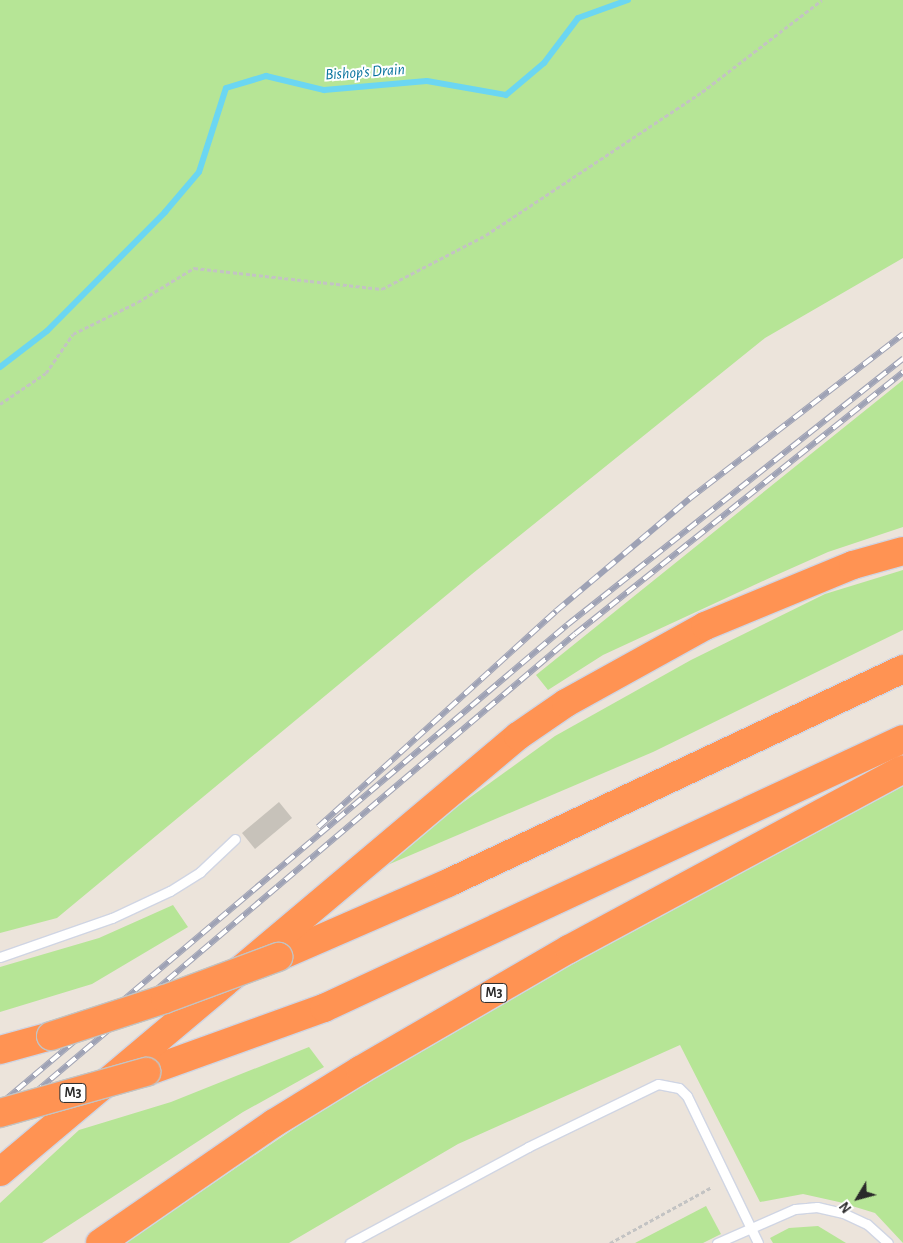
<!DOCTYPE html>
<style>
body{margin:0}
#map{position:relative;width:903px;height:1243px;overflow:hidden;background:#ece4db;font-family:"Alegreya Sans",sans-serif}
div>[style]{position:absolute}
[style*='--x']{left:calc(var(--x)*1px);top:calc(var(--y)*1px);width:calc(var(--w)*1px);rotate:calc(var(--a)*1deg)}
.green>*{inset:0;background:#b6e596}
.stream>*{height:6px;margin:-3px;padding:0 3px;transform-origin:3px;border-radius:3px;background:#6bd6f2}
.building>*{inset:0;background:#c7c2ba}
.path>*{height:3px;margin-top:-1.5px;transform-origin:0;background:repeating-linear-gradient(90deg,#c3c3c3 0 4px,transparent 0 6.5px)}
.roads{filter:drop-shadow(1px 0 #d0d5e3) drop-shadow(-1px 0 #d0d5e3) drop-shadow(0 1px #d0d5e3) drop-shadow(0 -1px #d0d5e3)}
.lane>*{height:9px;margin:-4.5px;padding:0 4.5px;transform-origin:4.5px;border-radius:4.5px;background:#fff}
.highway>*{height:28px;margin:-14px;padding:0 14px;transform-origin:14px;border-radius:14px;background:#ff9353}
.rail>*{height:5.5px;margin-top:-2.75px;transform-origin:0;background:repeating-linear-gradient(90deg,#fff 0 11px,#9ea2b5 0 22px);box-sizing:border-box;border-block:1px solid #9ea2b5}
.bridges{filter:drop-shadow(1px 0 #c3c3c3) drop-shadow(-1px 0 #c3c3c3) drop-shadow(0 1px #c3c3c3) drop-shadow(0 -1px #c3c3c3)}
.highway-bridge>*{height:28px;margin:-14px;padding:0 14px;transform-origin:14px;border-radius:14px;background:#ff9353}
span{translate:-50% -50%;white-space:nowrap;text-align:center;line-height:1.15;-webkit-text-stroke:4px #fff;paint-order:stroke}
.shield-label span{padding:1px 4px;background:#fff;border:1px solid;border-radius:4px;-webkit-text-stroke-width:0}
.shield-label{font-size:14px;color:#2a2a2a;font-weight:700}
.water-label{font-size:16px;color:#0a749e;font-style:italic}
.north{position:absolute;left:833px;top:1173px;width:50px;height:50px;-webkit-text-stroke:4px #fff;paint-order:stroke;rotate:233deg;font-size:14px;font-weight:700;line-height:20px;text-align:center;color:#2a2a2a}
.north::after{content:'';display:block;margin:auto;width:18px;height:22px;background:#2a2a2a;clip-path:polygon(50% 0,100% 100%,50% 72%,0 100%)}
</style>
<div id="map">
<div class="green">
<i style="clip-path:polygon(0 0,903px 0,903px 258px,765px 338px,472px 574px,57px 918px,0 933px)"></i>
<i style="clip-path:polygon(903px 380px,903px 527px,828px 552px,774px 576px,603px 655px,548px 690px,536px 675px)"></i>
<i style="clip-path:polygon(903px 570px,903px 630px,653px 752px,378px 869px,429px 827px,555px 736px,691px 660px,825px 594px)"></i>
<i style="clip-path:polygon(903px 781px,903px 1243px,875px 1213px,839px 1202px,803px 1194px,760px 1202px,680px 1045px,458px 1144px,289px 1243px,125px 1243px,345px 1094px,492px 1007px)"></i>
<i style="clip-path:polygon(173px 905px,188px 927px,92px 984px,0 1012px,0 967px,99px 938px)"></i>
<i style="clip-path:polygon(309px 1047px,324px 1067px,243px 1112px,42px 1243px,0 1243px,0 1203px,79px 1130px,171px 1102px)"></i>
<i style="clip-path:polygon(706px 1206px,721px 1234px,703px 1243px,635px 1243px)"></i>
<i style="clip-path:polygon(818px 1226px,846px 1243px,773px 1243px,770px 1238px,789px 1228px)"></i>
</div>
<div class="stream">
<i style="--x:0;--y:367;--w:59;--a:-37.5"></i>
<i style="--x:47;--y:331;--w:168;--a:-45.2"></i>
<i style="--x:165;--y:212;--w:52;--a:-49.6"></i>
<i style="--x:199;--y:172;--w:88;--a:-72.2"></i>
<i style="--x:226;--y:88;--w:42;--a:-16.7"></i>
<i style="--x:266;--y:76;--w:60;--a:13.6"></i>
<i style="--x:324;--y:90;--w:103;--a:-5"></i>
<i style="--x:427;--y:81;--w:80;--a:10"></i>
<i style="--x:506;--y:95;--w:50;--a:-40.1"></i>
<i style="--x:544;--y:63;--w:56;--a:-52.9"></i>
<i style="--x:578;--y:18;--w:53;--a:-19.8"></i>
</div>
<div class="building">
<i style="clip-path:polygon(279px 802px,292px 818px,255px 849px,242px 833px)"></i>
</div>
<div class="path">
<i style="--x:0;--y:404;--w:55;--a:-34"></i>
<i style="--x:46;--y:373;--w:47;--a:-55.3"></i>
<i style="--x:73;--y:334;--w:72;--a:-26.2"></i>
<i style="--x:138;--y:302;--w:66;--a:-31.3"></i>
<i style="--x:194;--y:268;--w:189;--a:6.4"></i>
<i style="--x:382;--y:289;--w:117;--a:-27.4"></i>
<i style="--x:486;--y:235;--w:259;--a:-33.5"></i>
<i style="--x:702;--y:92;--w:151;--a:-37.5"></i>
<i style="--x:610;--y:1243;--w:116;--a:-28.8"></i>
</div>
<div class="roads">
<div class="lane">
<i style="--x:0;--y:957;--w:119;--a:-19.2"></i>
<i style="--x:112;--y:918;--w:64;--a:-25"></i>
<i style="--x:170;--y:891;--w:36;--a:-32"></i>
<i style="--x:200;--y:872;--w:48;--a:-43.3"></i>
<i style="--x:350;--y:1243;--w:202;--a:-28.3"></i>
<i style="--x:528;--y:1147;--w:144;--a:-25.9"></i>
<i style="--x:658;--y:1084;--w:21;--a:11"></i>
<i style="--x:679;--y:1088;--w:11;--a:45"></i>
<i style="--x:687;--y:1096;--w:163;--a:64.2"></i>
<i style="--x:717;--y:1243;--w:85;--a:-23.6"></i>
<i style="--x:795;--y:1209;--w:22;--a:-5"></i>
<i style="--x:817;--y:1207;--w:27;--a:13"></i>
<i style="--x:843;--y:1213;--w:26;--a:25"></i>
<i style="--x:867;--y:1224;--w:28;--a:42"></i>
</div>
<div class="highway">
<i style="--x:278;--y:957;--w:185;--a:-23.5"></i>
<i style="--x:448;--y:883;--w:503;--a:-25.19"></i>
<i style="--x:0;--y:1050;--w:53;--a:-15.4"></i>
<i style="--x:146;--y:1072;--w:189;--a:-19.8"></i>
<i style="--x:324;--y:1008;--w:638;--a:-24.92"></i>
<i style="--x:0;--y:1172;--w:677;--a:-40.09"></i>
<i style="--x:518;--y:736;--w:58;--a:-34.5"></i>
<i style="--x:566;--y:703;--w:159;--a:-29"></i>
<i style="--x:705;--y:626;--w:160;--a:-22.4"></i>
<i style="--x:853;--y:565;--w:52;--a:-15.6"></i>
<i style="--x:100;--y:1243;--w:211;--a:-34.6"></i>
<i style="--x:274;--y:1123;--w:101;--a:-31.6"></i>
<i style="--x:360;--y:1070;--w:241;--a:-30.1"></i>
<i style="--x:569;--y:949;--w:379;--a:-28.3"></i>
</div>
</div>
<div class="rail">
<i style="--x:318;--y:827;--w:321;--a:-42.2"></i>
<i style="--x:556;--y:611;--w:174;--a:-40.1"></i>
<i style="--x:689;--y:499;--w:270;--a:-37.6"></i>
<i style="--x:0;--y:1104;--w:742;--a:-40.19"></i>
<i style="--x:567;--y:625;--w:429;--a:-38.4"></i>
<i style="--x:0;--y:1122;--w:754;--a:-40.32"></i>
<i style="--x:575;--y:634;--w:420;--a:-38.6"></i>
</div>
<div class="bridges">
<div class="highway-bridge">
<i style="--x:51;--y:1036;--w:120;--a:-18"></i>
<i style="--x:165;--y:999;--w:121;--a:-20.4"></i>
<i style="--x:0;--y:1113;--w:152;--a:-15.7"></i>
</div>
</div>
<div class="shield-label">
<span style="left:494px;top:993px">M3</span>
<span style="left:73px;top:1093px">M3</span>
</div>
<div class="water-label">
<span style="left:365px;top:72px;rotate:-4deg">Bishop's Drain</span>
</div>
<div class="north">N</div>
</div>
